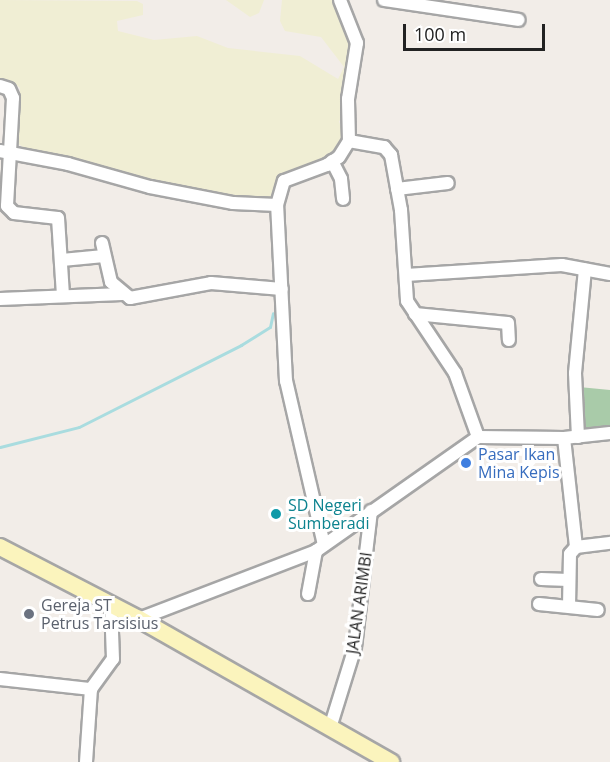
<!DOCTYPE html>
<style>
body{margin:0}
#map{position:relative;width:610px;height:762px;overflow:hidden;background:#f2ede8;font-family:"Open Sans",sans-serif}
div>[style]{position:absolute}
[style*='--x']{left:calc(var(--x)*1px);top:calc(var(--y)*1px);width:calc(var(--w)*1px);rotate:calc(var(--a)*1deg)}
.farmland>*{inset:0;background:#f0eed4}
.cemetery>*{inset:0;background:#a9cba9}
.stream>*{height:3px;margin:-1.5px;padding:0 1.5px;transform-origin:1.5px;border-radius:1.5px;background:#a9dcdf}
.roads{filter:drop-shadow(2px 0 #a6a6a6) drop-shadow(-2px 0 #a6a6a6) drop-shadow(0 2px #a6a6a6) drop-shadow(0 -2px #a6a6a6)}
.minor>*{height:12px;margin:-6px;padding:0 6px;transform-origin:6px;border-radius:6px;background:#fff}
.secondary>*{height:16px;margin:-8px;padding:0 8px;transform-origin:8px;border-radius:8px;background:#fbf4bd}
.dots>*{width:16px;height:16px;translate:-50% -50%;box-sizing:border-box;border:3px solid #fff;border-radius:50%}
span{translate:-50% -50%;white-space:nowrap;text-align:center;line-height:1.15;-webkit-text-stroke:6px #fff;paint-order:stroke}
.shop-label{font-size:16px;color:#366cbe}
.left{translate:0 -50%;text-align:left}
.culture-label{font-size:16px;color:#0d838f}
.street-label{font-size:16px;color:#222}
.worship-label{font-size:16px;color:#5b616d}
.scale{position:absolute;left:403px;top:24px;width:142px;height:27px;box-sizing:border-box;border:3px solid #222;border-top:0;padding-left:8px;font-size:18px;line-height:21px;white-space:nowrap;color:#222;-webkit-text-stroke:4px #fff;paint-order:stroke}
</style>
<div id="map">
<div class="farmland">
<i style="clip-path:polygon(0 0,137px 1px,143px 4px,143px 15px,117px 21px,118px 31px,154px 40px,197px 36px,228px 48px,300px 56px,338px 79px,344px 67px,321px 37px,285px 31px,280px 21px,282px 0,334px 0,352px 35px,350px 44px,356px 78px,353px 112px,339px 121px,344px 137px,339px 153px,296px 179px,279px 204px,254px 205px,235px 195px,172px 189px,26px 149px,17px 143px,20px 88px,12px 81px,0 82px)"></i>
<i style="clip-path:polygon(226px 0,264px 0,259px 13px,250px 17px)"></i>
</div>
<div class="cemetery">
<i style="clip-path:polygon(579px 387px,610px 390px,610px 426px,582px 428px)"></i>
</div>
<div class="stream">
<i style="--x:0;--y:447;--w:81;--a:-14.2"></i>
<i style="--x:79;--y:427;--w:182;--a:-26.8"></i>
<i style="--x:241;--y:345;--w:34;--a:-32"></i>
<i style="--x:270;--y:327;--w:14;--a:-78"></i>
</div>
<div class="roads">
<div class="minor">
<i style="--x:384;--y:0;--w:136;--a:8.4"></i>
<i style="--x:0;--y:86;--w:9;--a:18"></i>
<i style="--x:9;--y:89;--w:10;--a:66"></i>
<i style="--x:13;--y:98;--w:108;--a:93.2"></i>
<i style="--x:7;--y:206;--w:10;--a:45"></i>
<i style="--x:14;--y:213;--w:44;--a:6.5"></i>
<i style="--x:58;--y:218;--w:78;--a:86.3"></i>
<i style="--x:349;--y:141;--w:36;--a:10"></i>
<i style="--x:384;--y:147;--w:11;--a:49"></i>
<i style="--x:391;--y:155;--w:56;--a:79.7"></i>
<i style="--x:401;--y:210;--w:91;--a:86.2"></i>
<i style="--x:407;--y:301;--w:87;--a:56.3"></i>
<i style="--x:455;--y:373;--w:68;--a:70.2"></i>
<i style="--x:0;--y:151;--w:69;--a:10.8"></i>
<i style="--x:68;--y:164;--w:85;--a:15.7"></i>
<i style="--x:150;--y:187;--w:85;--a:10.9"></i>
<i style="--x:233;--y:203;--w:44;--a:2.6"></i>
<i style="--x:332;--y:161;--w:20;--a:63"></i>
<i style="--x:341;--y:179;--w:20;--a:84"></i>
<i style="--x:397;--y:189;--w:51;--a:-6.7"></i>
<i style="--x:102;--y:243;--w:40;--a:77"></i>
<i style="--x:111;--y:282;--w:25;--a:40"></i>
<i style="--x:130;--y:298;--w:82;--a:-10.5"></i>
<i style="--x:211;--y:283;--w:71;--a:4.8"></i>
<i style="--x:62;--y:260;--w:42;--a:-5.4"></i>
<i style="--x:406;--y:275;--w:156;--a:-3.7"></i>
<i style="--x:562;--y:265;--w:49;--a:10.6"></i>
<i style="--x:0;--y:299;--w:122;--a:-2.3"></i>
<i style="--x:415;--y:314;--w:93;--a:5.5"></i>
<i style="--x:508;--y:323;--w:17;--a:87"></i>
<i style="--x:578;--y:437;--w:64;--a:-92.7"></i>
<i style="--x:575;--y:373;--w:104;--a:-84.5"></i>
<i style="--x:564;--y:438;--w:110;--a:83.7"></i>
<i style="--x:576;--y:547;--w:34;--a:-7"></i>
<i style="--x:324;--y:545;--w:168;--a:-103"></i>
<i style="--x:286;--y:381;--w:176;--a:-92.9"></i>
<i style="--x:277;--y:205;--w:25;--a:-74"></i>
<i style="--x:284;--y:181;--w:46;--a:-20.4"></i>
<i style="--x:327;--y:165;--w:14;--a:-34"></i>
<i style="--x:339;--y:157;--w:19;--a:-58"></i>
<i style="--x:349;--y:141;--w:42;--a:-91.4"></i>
<i style="--x:348;--y:99;--w:57;--a:-80.9"></i>
<i style="--x:357;--y:43;--w:46;--a:-111.6"></i>
<i style="--x:541;--y:579;--w:28;--a:2"></i>
<i style="--x:308;--y:594;--w:44;--a:-79.5"></i>
<i style="--x:539;--y:604;--w:59;--a:5.8"></i>
<i style="--x:569;--y:606;--w:52;--a:-88.9"></i>
<i style="--x:570;--y:554;--w:9;--a:-49"></i>
<i style="--x:139;--y:619;--w:190;--a:-21"></i>
<i style="--x:316;--y:551;--w:198;--a:-35.1"></i>
<i style="--x:478;--y:437;--w:86;--a:0.7"></i>
<i style="--x:564;--y:438;--w:46;--a:-6.2"></i>
<i style="--x:0;--y:679;--w:92;--a:6.3"></i>
<i style="--x:330;--y:728;--w:85;--a:-72.8"></i>
<i style="--x:355;--y:647;--w:137;--a:-83.3"></i>
<i style="--x:86;--y:762;--w:73;--a:-86.1"></i>
<i style="--x:91;--y:689;--w:37;--a:-54"></i>
<i style="--x:113;--y:659;--w:55;--a:-92.1"></i>
</div>
<div class="secondary">
<i style="--x:0;--y:547;--w:157;--a:27.4"></i>
<i style="--x:139;--y:619;--w:290;--a:29.6"></i>
</div>
</div>
<div class="dots">
<i style="left:466px;top:463px;background:#3f7fe0"></i>
<i style="left:276px;top:514px;background:#0f9aa8"></i>
<i style="left:29px;top:614px;background:#6b7280"></i>
</div>
<div class="shop-label">
<span class="left" style="left:478px;top:463px">Pasar Ikan<br>Mina Kepis</span>
</div>
<div class="culture-label">
<span class="left" style="left:288px;top:514px">SD Negeri<br>Sumberadi</span>
</div>
<div class="street-label">
<span style="left:359px;top:603px;rotate:-82deg">JALAN ARIMBI</span>
</div>
<div class="worship-label">
<span class="left" style="left:41px;top:614px">Gereja ST<br>Petrus Tarsisius</span>
</div>
<div class="scale">100 m</div>
</div>
